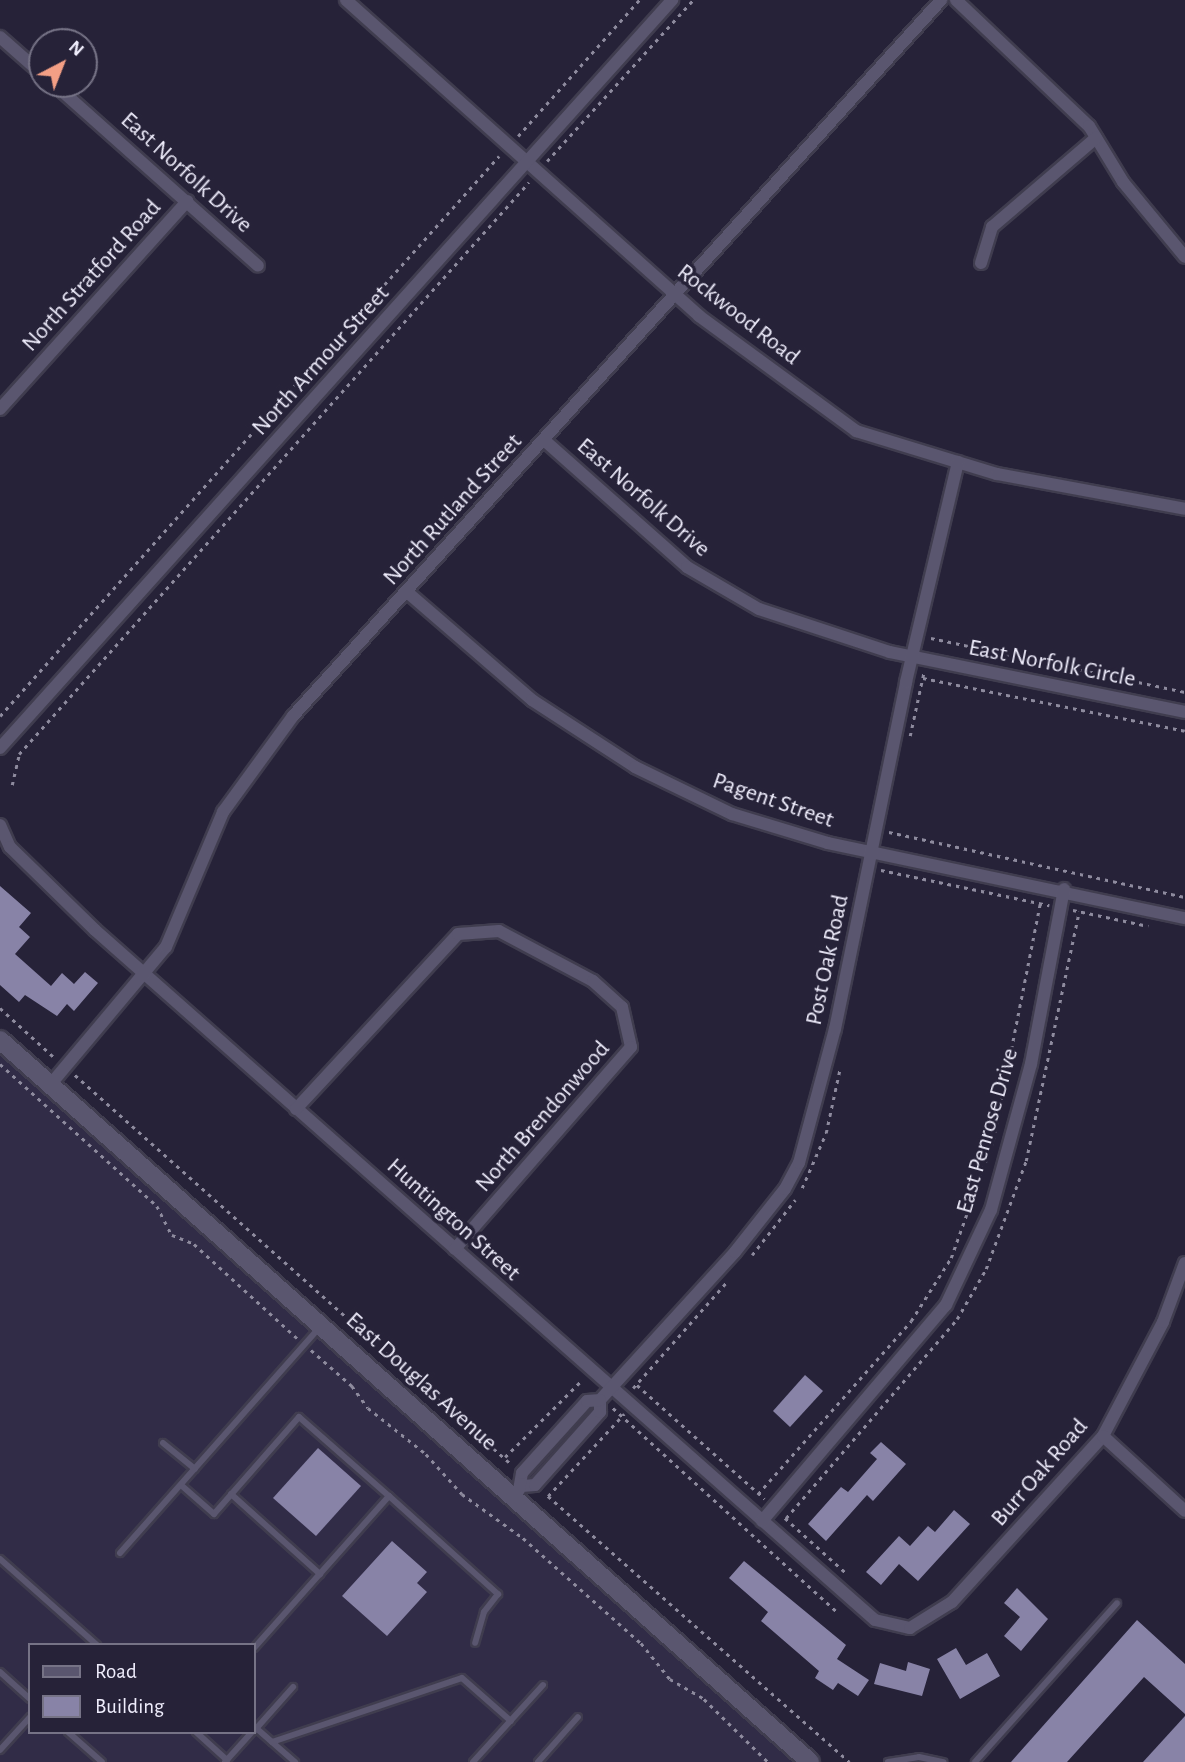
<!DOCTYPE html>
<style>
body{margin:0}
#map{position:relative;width:1185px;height:1762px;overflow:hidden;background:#262238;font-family:"Alegreya Sans",sans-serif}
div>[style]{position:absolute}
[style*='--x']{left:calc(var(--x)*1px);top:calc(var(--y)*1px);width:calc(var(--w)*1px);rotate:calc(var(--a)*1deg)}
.built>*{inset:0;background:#312c47}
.building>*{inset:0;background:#8883a7}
.path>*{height:2.5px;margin-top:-1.25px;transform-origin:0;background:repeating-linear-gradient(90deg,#8e8b9e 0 3.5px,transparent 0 8.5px)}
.roads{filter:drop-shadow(2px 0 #403d4f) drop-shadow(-2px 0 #403d4f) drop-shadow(0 2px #403d4f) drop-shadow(0 -2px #403d4f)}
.lane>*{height:6px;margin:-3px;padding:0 3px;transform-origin:3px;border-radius:3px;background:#5a566f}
.street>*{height:12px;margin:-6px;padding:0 6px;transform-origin:6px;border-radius:6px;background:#5a566f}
.secondary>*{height:18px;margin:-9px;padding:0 9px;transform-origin:9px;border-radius:9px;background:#5a566f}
span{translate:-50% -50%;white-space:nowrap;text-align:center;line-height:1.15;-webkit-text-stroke:7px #262238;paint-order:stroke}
.street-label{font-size:24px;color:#efedfc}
.legend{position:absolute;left:28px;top:1643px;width:228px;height:91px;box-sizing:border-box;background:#262238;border:2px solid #767386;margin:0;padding:9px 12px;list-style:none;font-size:21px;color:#efedfc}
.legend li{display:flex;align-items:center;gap:14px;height:35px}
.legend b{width:35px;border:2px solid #767386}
.north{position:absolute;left:28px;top:28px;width:70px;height:70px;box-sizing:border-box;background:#262238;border:2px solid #767386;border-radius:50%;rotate:42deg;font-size:19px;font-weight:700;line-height:28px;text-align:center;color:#efedfc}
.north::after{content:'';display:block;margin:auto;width:24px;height:32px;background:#f39f85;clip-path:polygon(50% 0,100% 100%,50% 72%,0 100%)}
</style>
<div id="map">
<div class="built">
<i style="clip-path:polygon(evenodd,0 1040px,810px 1762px,0 1762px,0 1040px,30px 1645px,254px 1645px,254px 1732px,30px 1732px,30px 1645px)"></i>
</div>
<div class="building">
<i style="clip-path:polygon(0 886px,31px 913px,19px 927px,30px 937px,15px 954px,51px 986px,62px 973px,74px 984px,85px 972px,98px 983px,74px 1011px,67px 1004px,57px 1016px,25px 995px,19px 1002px,0 985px)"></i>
<i style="clip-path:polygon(805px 1375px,823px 1391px,790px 1427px,773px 1411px)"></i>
<i style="clip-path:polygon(881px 1442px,906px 1464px,873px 1501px,867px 1495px,826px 1541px,808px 1524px,841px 1487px,848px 1492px,877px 1459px,870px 1453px)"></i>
<i style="clip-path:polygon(318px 1448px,361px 1486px,316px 1536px,273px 1498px)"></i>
<i style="clip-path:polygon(954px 1510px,970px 1524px,918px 1581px,899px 1564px,881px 1585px,866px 1572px,899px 1536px,910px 1546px,928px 1526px,935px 1532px)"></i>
<i style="clip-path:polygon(392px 1541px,427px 1572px,417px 1583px,427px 1592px,387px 1636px,342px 1596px)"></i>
<i style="clip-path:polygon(744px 1561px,846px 1645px,837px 1659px,869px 1680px,858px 1696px,838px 1683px,833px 1690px,815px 1678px,819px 1671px,761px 1621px,768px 1612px,729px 1578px)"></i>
<i style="clip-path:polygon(1017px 1588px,1048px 1619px,1021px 1651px,1004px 1636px,1020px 1617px,1004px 1603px)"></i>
<i style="clip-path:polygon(1137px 1620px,1185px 1664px,1185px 1714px,1144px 1677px,1067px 1762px,1011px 1762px)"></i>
<i style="clip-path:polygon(956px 1648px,966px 1665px,987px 1653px,1000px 1676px,960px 1699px,937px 1659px)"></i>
<i style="clip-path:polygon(908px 1662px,930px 1669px,922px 1696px,874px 1684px,880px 1663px,906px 1671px)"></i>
<i style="clip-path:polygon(1185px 1716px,1185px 1762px,1143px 1762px)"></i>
</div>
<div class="path">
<i style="--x:518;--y:136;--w:182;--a:-48.3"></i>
<i style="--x:547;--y:161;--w:217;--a:-47.8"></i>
<i style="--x:931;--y:638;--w:260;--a:12"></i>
<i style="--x:923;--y:678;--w:267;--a:11.4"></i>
<i style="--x:0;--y:716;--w:750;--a:-48.3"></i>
<i style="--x:910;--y:736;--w:66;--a:-77.8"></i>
<i style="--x:12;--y:785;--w:32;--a:-77"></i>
<i style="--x:19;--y:754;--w:766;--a:-48.28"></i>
<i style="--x:889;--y:832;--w:303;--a:12.4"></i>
<i style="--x:881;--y:870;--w:172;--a:11.8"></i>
<i style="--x:1073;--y:910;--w:77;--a:12"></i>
<i style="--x:0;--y:1008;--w:76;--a:42.3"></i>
<i style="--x:0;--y:1064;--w:212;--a:42.1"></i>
<i style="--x:157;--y:1206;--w:33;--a:63"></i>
<i style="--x:172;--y:1235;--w:24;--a:22"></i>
<i style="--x:194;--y:1244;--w:141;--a:42.4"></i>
<i style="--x:75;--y:1075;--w:584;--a:41.74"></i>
<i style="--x:802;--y:1188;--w:60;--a:-66.4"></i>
<i style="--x:826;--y:1133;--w:66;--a:-77.8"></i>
<i style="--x:752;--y:1255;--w:70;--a:-52"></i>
<i style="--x:311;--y:1350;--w:55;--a:41.3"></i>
<i style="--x:352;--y:1386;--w:27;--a:54"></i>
<i style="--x:368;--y:1408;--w:74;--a:38.4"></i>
<i style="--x:426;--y:1454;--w:54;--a:48"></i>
<i style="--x:462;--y:1494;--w:75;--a:35.8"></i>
<i style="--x:523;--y:1538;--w:158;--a:41.7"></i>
<i style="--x:641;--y:1643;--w:46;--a:51.1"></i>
<i style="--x:670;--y:1679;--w:39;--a:30"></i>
<i style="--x:704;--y:1699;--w:90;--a:44.5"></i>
<i style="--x:637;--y:1385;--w:171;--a:41.7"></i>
<i style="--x:633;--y:1388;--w:140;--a:-48.5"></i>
<i style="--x:613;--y:1408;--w:302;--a:42.3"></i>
<i style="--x:505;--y:1457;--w:109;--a:-45"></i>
<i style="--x:758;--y:1494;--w:231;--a:-48.5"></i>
<i style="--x:911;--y:1321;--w:75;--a:-57.6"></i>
<i style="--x:951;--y:1258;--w:124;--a:-70.3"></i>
<i style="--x:993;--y:1141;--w:243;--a:-78.8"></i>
<i style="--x:548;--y:1496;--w:112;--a:-47.2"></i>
<i style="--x:548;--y:1496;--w:402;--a:41.4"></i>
<i style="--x:785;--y:1518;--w:81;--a:42"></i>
<i style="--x:786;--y:1518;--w:262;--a:-49.3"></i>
<i style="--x:957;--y:1319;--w:58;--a:-59.9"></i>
<i style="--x:986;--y:1269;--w:115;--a:-69.7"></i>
<i style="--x:1026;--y:1161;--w:255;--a:-78"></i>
</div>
<div class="roads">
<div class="lane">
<i style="--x:163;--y:1443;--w:41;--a:39.1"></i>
<i style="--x:181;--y:1485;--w:44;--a:41.3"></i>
<i style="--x:214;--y:1514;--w:129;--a:-48.8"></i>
<i style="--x:299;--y:1417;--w:120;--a:41.3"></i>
<i style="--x:389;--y:1496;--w:203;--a:131.6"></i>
<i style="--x:231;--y:1494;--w:120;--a:42"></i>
<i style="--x:389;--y:1496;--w:147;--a:42"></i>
<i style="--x:498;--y:1594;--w:23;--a:128"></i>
<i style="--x:484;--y:1612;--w:32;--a:106"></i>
<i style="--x:120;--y:1553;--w:302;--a:-48.5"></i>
<i style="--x:0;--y:1559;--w:130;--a:41.6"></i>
<i style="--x:0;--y:1672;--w:40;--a:42"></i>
<i style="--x:256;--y:1728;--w:52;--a:41.1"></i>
<i style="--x:254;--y:1731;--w:59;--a:-48.4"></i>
<i style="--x:68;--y:1732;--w:45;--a:41.4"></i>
<i style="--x:196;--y:1732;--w:42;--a:42.1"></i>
<i style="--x:272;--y:1742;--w:200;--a:-18.6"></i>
<i style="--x:462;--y:1678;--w:65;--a:41.3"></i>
<i style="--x:0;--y:1750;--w:45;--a:-47.7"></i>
<i style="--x:225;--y:1762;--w:40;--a:-48"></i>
<i style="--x:473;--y:1762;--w:104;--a:-47.7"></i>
<i style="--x:538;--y:1762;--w:60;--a:-48.4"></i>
<i style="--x:888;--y:1762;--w:31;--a:-9"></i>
<i style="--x:919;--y:1757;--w:25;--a:12"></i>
<i style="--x:975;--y:1762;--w:213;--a:-48.2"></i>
</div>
<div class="street">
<i style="--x:346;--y:0;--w:474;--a:41.8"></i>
<i style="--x:699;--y:316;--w:195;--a:36.2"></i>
<i style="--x:856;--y:431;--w:147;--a:17"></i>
<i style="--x:997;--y:474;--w:191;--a:10.5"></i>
<i style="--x:956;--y:0;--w:183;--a:43.5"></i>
<i style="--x:1089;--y:126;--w:66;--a:58.7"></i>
<i style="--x:1123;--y:182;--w:97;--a:50.4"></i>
<i style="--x:0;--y:37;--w:56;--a:41.4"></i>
<i style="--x:54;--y:84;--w:273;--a:41.7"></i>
<i style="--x:981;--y:263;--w:38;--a:-73"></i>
<i style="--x:992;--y:227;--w:137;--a:-40.6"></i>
<i style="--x:0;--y:409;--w:280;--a:-48"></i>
<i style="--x:544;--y:440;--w:191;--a:41.6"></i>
<i style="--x:687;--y:567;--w:83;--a:30.3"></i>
<i style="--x:759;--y:609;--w:138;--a:18.2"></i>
<i style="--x:890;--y:652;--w:301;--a:11.5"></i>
<i style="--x:407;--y:592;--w:165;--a:40.8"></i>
<i style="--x:532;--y:700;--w:123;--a:33"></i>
<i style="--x:635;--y:767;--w:108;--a:25.9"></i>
<i style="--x:732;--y:814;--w:100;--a:16.8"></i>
<i style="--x:828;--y:843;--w:365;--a:11.9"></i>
<i style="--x:0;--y:748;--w:1006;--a:-48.06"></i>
<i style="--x:0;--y:825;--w:24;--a:66"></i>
<i style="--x:10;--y:847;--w:119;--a:44.3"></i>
<i style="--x:95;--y:930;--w:1041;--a:41.5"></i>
<i style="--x:875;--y:1620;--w:36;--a:13"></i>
<i style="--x:910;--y:1628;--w:49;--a:-31.8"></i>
<i style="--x:952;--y:1602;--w:224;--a:-47.7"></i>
<i style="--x:1103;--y:1436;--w:129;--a:-62.2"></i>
<i style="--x:1163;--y:1322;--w:63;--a:-69.6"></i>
<i style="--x:50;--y:1085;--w:180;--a:-50"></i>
<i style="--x:166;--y:947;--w:147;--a:-67.1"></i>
<i style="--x:223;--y:812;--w:119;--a:-53.9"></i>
<i style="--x:293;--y:716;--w:966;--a:-47.85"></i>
<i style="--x:296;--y:1109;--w:238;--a:-47.2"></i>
<i style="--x:458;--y:934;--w:41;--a:-4.2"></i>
<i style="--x:499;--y:931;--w:106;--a:28"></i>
<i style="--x:593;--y:981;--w:39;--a:42"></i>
<i style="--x:622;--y:1007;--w:41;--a:77.3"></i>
<i style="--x:631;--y:1047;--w:268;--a:131.1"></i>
<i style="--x:1103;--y:1436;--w:111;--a:42.4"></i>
<i style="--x:522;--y:1486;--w:13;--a:-4"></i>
<i style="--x:535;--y:1485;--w:98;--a:-48.3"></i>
<i style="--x:600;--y:1412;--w:12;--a:-90"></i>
<i style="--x:600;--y:1400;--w:200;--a:-47.6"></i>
<i style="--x:735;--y:1252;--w:80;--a:-51.6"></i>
<i style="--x:785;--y:1189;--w:30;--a:-62"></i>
<i style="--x:799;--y:1163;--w:139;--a:-75"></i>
<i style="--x:835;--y:1029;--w:354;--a:-78.4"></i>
<i style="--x:906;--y:682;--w:226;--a:-76.7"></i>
<i style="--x:519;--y:1490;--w:17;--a:-80"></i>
<i style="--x:522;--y:1473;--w:97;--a:-47.9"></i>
<i style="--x:587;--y:1401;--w:13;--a:-4"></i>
<i style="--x:762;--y:1521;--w:284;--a:-49.6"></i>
<i style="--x:946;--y:1305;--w:105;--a:-64.7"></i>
<i style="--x:991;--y:1210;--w:151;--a:-74.7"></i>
<i style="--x:1031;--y:1064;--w:178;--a:-79.3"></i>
</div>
<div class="secondary">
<i style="--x:0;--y:1040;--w:1085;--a:41.71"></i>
</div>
</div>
<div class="street-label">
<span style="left:186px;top:173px;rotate:42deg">East Norfolk Drive</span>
<span style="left:92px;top:276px;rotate:-48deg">North Stratford Road</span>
<span style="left:738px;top:315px;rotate:38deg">Rockwood Road</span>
<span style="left:321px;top:361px;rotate:-48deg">North Armour Street</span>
<span style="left:643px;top:498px;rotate:41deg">East Norfolk Drive</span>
<span style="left:453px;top:510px;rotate:-48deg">North Rutland Street</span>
<span style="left:1052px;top:664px;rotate:11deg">East Norfolk Circle</span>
<span style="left:773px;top:801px;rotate:19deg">Pagent Street</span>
<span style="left:828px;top:960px;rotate:-78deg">Post Oak Road</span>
<span style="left:543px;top:1117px;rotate:-49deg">North Brendonwood</span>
<span style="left:988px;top:1131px;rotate:-74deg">East Penrose Drive</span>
<span style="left:453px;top:1220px;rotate:42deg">Huntington Street</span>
<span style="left:421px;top:1382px;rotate:42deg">East Douglas Avenue</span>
<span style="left:1040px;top:1473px;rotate:-49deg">Burr Oak Road</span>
</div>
<ul class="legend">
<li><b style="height:9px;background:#5a566f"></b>Road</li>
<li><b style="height:19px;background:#8883a7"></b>Building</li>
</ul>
<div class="north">N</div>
</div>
